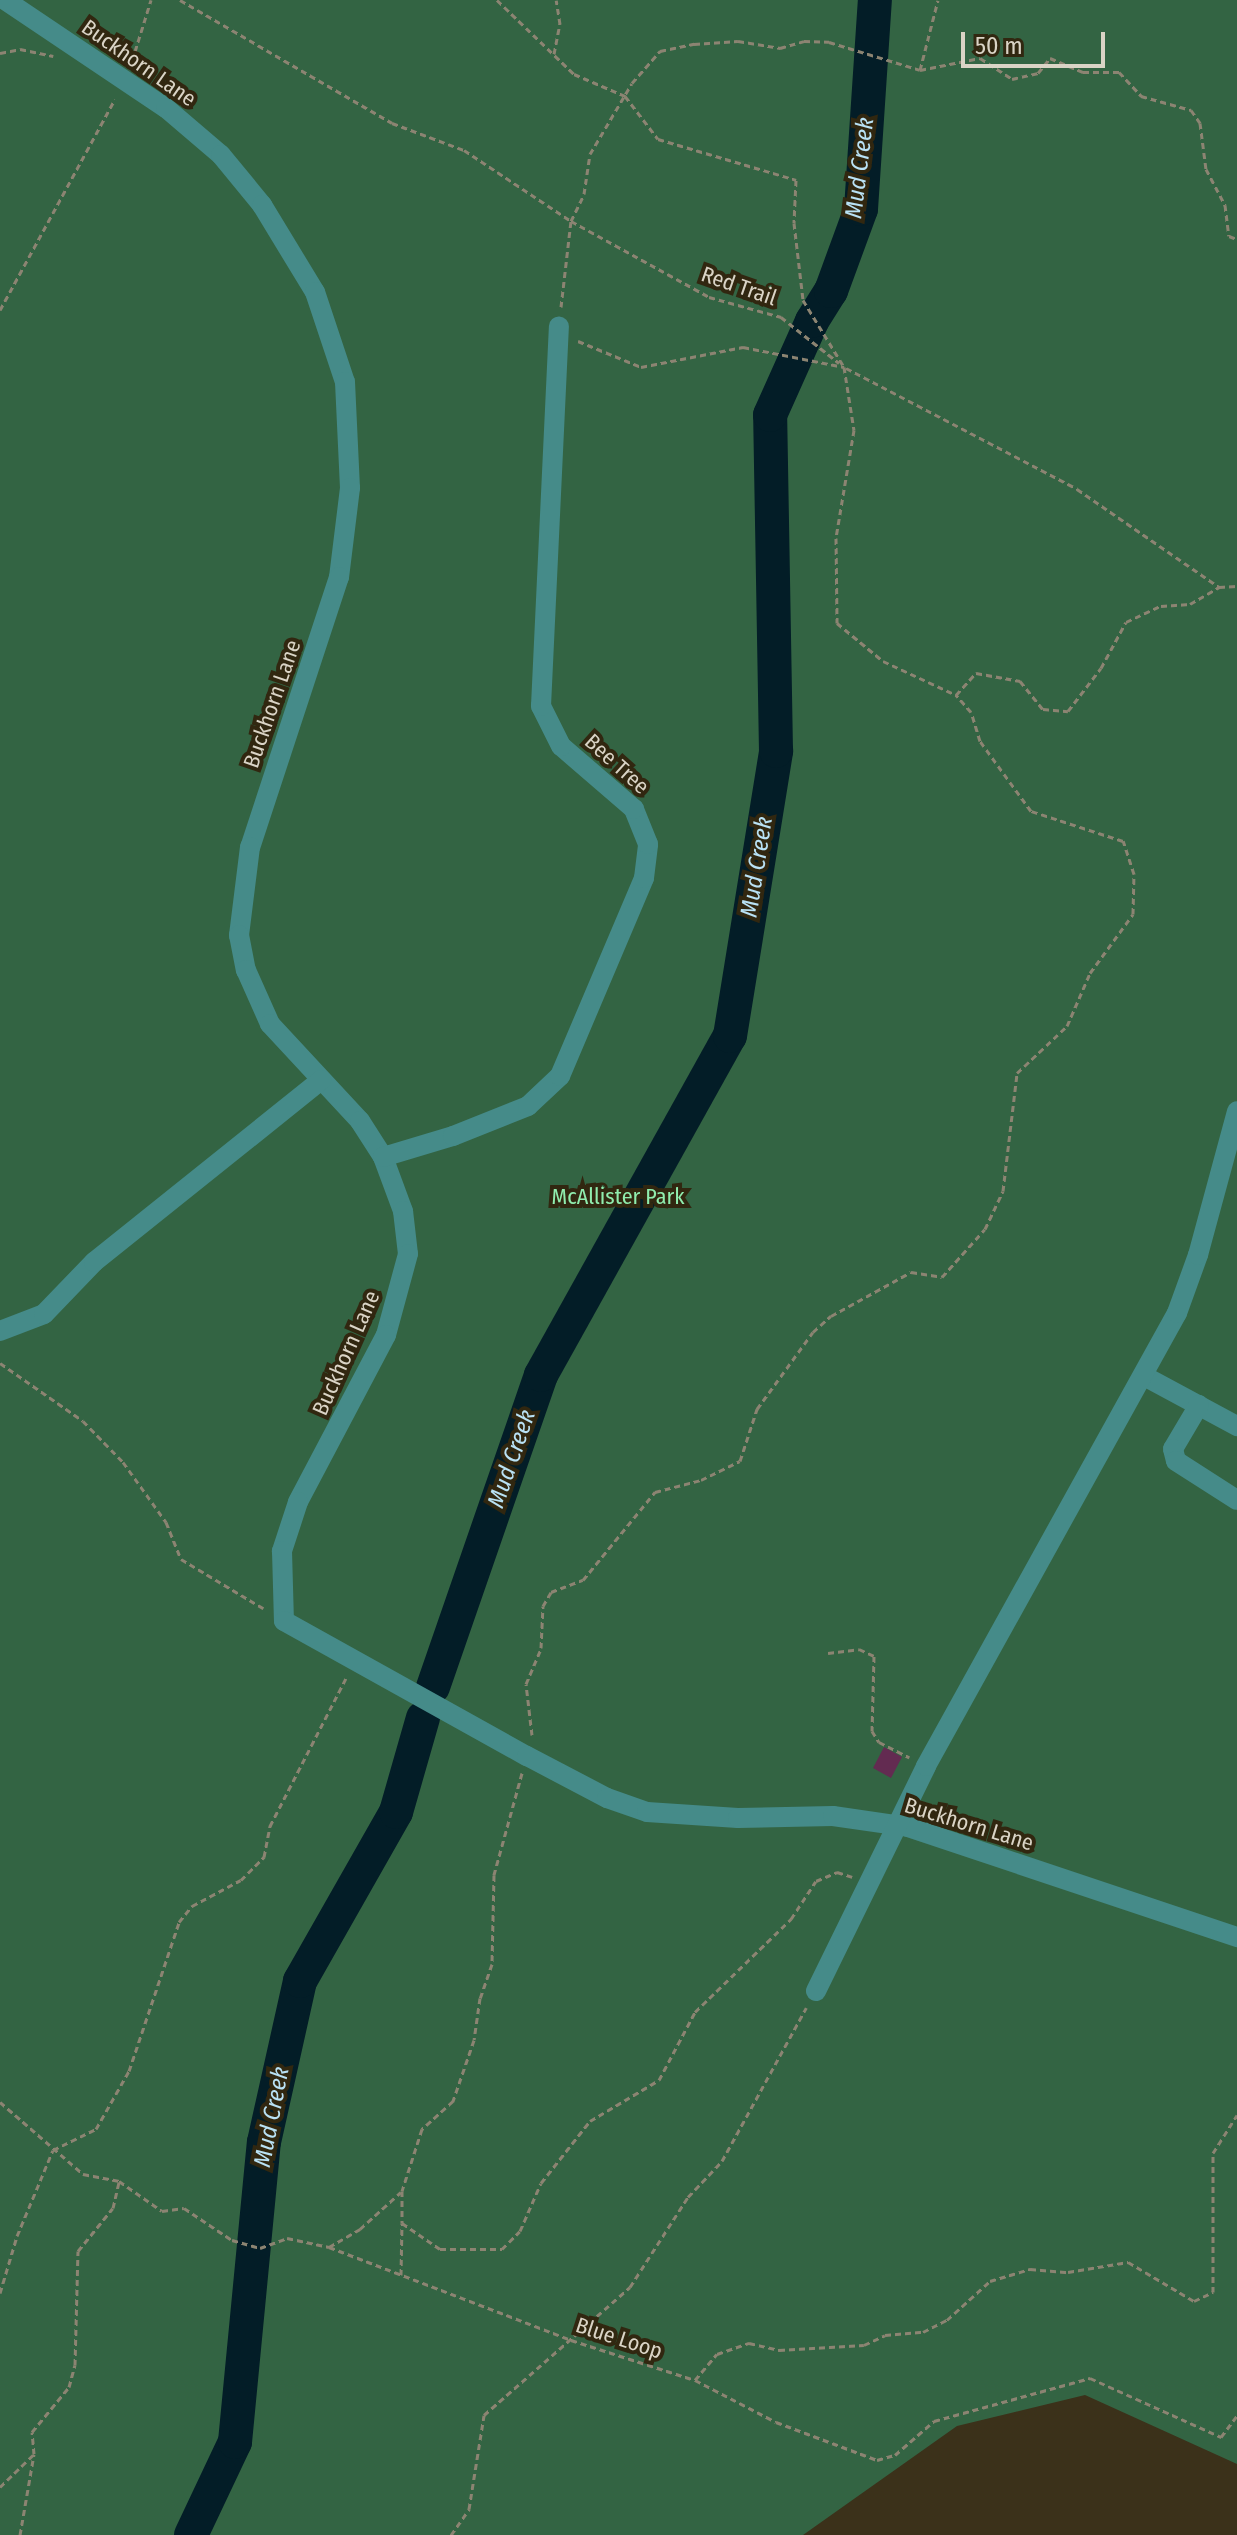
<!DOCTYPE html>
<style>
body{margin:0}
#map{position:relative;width:1237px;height:2535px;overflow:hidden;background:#3b311a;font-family:"Fira Sans Condensed",sans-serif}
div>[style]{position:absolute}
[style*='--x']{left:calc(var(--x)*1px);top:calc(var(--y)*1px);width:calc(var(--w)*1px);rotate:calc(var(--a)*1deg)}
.green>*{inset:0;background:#336443}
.river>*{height:34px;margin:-17px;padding:0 17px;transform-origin:17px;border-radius:17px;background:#031d27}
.building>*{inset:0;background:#632b51}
.path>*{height:3px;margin-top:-1.5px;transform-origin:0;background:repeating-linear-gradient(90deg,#8c8472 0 6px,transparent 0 10px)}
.minor>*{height:20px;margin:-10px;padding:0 10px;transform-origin:10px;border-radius:10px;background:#458b89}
span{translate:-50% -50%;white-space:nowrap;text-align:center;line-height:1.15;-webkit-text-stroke:8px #312710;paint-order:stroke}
.street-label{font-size:22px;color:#dad4c6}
.park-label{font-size:22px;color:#90edae}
.water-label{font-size:24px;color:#b9e2f5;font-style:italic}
.scale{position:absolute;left:961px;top:32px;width:144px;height:36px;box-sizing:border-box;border:4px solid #dad4c6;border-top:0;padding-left:10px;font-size:24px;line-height:28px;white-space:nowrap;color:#dad4c6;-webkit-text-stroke:6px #312710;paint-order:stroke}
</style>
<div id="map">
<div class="green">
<i style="clip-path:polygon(0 0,1237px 0,1237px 2464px,1085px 2395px,957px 2426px,803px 2535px,0 2535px)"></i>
</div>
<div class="river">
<i style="--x:433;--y:1687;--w:330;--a:-70.9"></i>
<i style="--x:541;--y:1375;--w:388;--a:-60.9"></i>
<i style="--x:730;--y:1036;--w:289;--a:-80.8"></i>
<i style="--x:776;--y:751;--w:336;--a:-91"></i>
<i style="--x:770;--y:415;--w:103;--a:-65.9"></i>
<i style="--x:812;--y:321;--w:36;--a:-58"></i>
<i style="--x:831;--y:291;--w:87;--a:-69.9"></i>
<i style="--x:861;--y:209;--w:209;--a:-86.2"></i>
<i style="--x:191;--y:2535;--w:103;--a:-64.7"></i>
<i style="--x:235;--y:2442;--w:301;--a:-84.5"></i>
<i style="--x:264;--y:2142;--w:165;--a:-77.4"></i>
<i style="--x:300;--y:1981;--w:194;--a:-60.4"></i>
<i style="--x:396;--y:1812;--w:98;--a:-74"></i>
</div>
<div class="building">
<i style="clip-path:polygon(884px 1747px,902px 1757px,891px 1778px,873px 1768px)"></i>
</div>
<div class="path">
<i style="--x:180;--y:0;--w:245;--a:30.1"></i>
<i style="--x:392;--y:123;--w:77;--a:20.6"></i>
<i style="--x:464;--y:150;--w:128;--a:33.6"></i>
<i style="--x:571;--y:221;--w:158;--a:28.8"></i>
<i style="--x:709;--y:297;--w:75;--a:15.5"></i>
<i style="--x:781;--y:317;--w:74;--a:38.4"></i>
<i style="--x:497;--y:0;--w:107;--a:43.9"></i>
<i style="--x:574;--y:74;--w:56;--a:23.3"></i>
<i style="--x:625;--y:96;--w:54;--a:52.5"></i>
<i style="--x:658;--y:139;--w:144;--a:16.5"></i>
<i style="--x:796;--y:180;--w:43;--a:92.7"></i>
<i style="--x:794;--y:223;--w:78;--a:83.3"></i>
<i style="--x:803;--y:300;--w:79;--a:58.5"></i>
<i style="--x:844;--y:367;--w:64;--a:81"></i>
<i style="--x:854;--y:430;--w:109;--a:99.5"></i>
<i style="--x:836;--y:538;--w:85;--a:89.3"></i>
<i style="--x:837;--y:623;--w:60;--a:39.6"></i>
<i style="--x:883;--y:661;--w:81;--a:25"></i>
<i style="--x:956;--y:695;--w:30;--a:-48"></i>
<i style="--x:976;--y:673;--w:45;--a:10.3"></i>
<i style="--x:1020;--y:681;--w:36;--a:51"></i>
<i style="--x:1043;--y:709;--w:25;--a:5"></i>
<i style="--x:1068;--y:711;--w:54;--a:-52.5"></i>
<i style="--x:1101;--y:668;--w:52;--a:-61.5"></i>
<i style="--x:1126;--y:622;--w:38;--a:-25"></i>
<i style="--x:1161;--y:606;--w:29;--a:-4"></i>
<i style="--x:1190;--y:604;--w:34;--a:-30"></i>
<i style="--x:0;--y:53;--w:20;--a:-11"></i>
<i style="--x:20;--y:49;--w:34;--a:12"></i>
<i style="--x:554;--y:54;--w:31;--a:-79"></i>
<i style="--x:560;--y:24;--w:24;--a:-99"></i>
<i style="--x:132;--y:61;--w:64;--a:-72.7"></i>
<i style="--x:920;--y:70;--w:72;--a:-75.6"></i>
<i style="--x:561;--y:307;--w:87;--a:-83.4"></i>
<i style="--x:571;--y:221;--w:30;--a:-64"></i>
<i style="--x:584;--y:194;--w:40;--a:-81.5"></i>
<i style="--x:590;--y:154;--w:82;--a:-59.4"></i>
<i style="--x:632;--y:83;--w:43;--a:-48.8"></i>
<i style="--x:660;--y:51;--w:35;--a:-12"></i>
<i style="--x:694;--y:44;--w:44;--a:-3.9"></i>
<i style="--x:738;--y:41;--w:43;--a:9.5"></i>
<i style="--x:780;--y:48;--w:25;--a:-16"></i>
<i style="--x:804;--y:41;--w:25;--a:2"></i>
<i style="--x:829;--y:42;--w:95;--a:17.1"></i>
<i style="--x:920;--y:70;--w:61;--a:-11.3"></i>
<i style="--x:980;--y:58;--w:38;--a:33"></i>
<i style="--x:1012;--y:79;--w:27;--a:-13"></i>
<i style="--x:1038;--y:73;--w:19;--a:-51"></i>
<i style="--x:1050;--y:58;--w:36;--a:23"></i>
<i style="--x:1083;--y:72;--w:36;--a:0"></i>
<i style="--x:1119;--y:72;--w:33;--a:47"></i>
<i style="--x:1141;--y:96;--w:52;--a:15.6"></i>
<i style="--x:1191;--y:110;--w:16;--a:55"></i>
<i style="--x:1200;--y:123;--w:46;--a:82.6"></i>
<i style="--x:1206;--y:169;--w:41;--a:62.2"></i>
<i style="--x:1225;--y:205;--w:31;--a:83"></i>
<i style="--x:1229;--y:236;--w:9;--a:21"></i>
<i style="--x:0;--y:310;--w:240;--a:-61.4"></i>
<i style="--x:578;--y:341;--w:68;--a:22.4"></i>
<i style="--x:641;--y:367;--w:104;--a:-11.1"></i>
<i style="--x:743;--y:347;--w:103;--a:11.2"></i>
<i style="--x:846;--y:368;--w:261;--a:27.6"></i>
<i style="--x:1077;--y:489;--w:173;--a:34.6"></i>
<i style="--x:1219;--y:587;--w:18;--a:-3"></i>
<i style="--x:0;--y:1363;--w:101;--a:34.9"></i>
<i style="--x:83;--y:1421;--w:57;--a:45.7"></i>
<i style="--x:123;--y:1462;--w:74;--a:54.4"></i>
<i style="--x:166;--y:1522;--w:40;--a:68"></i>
<i style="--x:181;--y:1559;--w:96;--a:30.9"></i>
<i style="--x:828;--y:1653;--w:31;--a:-7"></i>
<i style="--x:859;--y:1649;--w:17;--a:25"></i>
<i style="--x:874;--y:1656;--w:75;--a:91.5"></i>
<i style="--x:872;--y:1731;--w:13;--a:58"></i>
<i style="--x:879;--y:1742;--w:34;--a:27"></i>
<i style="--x:532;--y:1735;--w:51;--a:-96.7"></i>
<i style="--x:526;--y:1684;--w:39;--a:-67"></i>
<i style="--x:541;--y:1648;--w:42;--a:-87.3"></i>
<i style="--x:543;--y:1606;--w:16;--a:-60"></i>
<i style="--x:551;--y:1592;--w:34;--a:-21"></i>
<i style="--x:583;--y:1580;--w:114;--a:-50.7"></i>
<i style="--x:655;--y:1492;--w:48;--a:-14.6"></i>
<i style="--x:701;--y:1480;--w:43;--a:-26"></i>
<i style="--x:740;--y:1461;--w:55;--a:-71.9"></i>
<i style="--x:757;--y:1409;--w:95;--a:-54"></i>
<i style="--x:813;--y:1332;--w:24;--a:-42"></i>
<i style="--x:831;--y:1316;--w:91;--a:-28.8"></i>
<i style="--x:911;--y:1272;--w:31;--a:9"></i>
<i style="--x:942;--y:1277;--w:64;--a:-48.1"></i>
<i style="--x:985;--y:1229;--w:42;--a:-64.7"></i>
<i style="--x:1003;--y:1191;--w:119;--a:-83.2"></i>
<i style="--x:1017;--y:1073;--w:69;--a:-43.2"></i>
<i style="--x:1067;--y:1026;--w:58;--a:-66.5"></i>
<i style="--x:1090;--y:973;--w:73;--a:-53.9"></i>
<i style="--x:1133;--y:914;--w:40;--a:-88.6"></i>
<i style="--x:1134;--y:874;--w:35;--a:-108"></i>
<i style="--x:1123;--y:841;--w:97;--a:-161.9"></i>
<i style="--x:1031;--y:811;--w:87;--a:-126.1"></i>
<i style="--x:980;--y:741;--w:30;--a:-107"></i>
<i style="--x:971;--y:712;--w:23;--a:-131"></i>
<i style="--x:522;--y:1773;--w:106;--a:105.4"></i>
<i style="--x:494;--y:1875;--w:89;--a:91.3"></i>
<i style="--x:492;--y:1964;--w:36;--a:109"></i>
<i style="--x:480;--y:1998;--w:42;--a:98.1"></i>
<i style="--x:474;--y:2040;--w:65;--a:109"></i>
<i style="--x:453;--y:2101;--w:42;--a:137.9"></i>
<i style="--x:422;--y:2129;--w:65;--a:107.9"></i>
<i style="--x:402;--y:2191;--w:32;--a:90"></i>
<i style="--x:402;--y:2223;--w:46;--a:34.4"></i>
<i style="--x:440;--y:2249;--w:62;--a:0"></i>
<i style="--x:502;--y:2249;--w:25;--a:-45"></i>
<i style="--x:520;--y:2231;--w:52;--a:-66.4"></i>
<i style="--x:541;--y:2183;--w:79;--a:-51.7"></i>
<i style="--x:590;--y:2121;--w:80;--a:-30.7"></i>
<i style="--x:659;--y:2080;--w:77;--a:-62.1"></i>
<i style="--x:695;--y:2012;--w:134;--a:-44.1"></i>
<i style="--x:791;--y:1919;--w:45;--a:-56.7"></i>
<i style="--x:816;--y:1881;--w:23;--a:-23"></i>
<i style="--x:837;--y:1872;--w:16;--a:18"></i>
<i style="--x:0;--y:2102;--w:110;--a:40.9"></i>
<i style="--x:83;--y:2174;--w:37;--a:11"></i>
<i style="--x:119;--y:2181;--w:52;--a:34.9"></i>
<i style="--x:162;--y:2211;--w:22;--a:-8"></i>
<i style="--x:184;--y:2208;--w:58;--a:33.7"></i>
<i style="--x:232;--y:2240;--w:29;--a:16"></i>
<i style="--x:260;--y:2248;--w:29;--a:-20"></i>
<i style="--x:287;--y:2238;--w:43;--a:12.1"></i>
<i style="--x:329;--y:2247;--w:259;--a:21"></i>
<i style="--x:571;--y:2340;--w:130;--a:17.9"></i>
<i style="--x:695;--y:2380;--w:91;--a:27.4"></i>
<i style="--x:776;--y:2422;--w:108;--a:20.6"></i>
<i style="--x:877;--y:2460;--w:19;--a:-16"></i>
<i style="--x:895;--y:2455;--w:52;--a:-41.1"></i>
<i style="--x:934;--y:2421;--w:162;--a:-15.4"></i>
<i style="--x:1090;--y:2378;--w:144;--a:24.2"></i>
<i style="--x:1221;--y:2437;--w:26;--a:-53"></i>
<i style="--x:329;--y:2247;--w:36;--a:-30"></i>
<i style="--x:360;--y:2229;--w:55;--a:-42.1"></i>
<i style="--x:401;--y:2275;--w:52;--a:-88.9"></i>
<i style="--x:0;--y:2293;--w:59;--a:-73.4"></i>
<i style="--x:17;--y:2236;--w:93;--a:-67.3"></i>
<i style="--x:53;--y:2150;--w:48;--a:-26"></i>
<i style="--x:96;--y:2129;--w:67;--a:-60.4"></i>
<i style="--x:129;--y:2071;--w:157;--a:-71.4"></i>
<i style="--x:179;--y:1922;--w:21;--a:-51"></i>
<i style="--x:192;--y:1906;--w:55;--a:-28"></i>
<i style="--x:241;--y:1880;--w:33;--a:-45"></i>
<i style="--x:264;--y:1857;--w:32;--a:-79"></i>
<i style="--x:270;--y:1826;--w:166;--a:-62.8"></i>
<i style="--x:695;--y:2380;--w:34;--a:-50"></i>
<i style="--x:717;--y:2354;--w:34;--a:-19"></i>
<i style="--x:749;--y:2343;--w:31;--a:13"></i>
<i style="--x:779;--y:2350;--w:85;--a:-3.4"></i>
<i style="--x:864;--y:2345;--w:23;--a:-25"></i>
<i style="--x:885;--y:2335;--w:38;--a:-5"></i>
<i style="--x:923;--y:2332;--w:27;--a:-27"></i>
<i style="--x:947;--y:2320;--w:58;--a:-42.2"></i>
<i style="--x:990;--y:2281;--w:42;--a:-16.7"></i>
<i style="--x:1030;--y:2269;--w:38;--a:5"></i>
<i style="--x:1068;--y:2272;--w:61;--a:-9.5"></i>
<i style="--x:1128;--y:2262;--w:77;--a:30.6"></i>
<i style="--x:1194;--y:2301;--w:21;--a:-25"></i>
<i style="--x:1213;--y:2292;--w:139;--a:-90"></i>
<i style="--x:1213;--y:2153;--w:45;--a:-57.7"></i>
<i style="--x:0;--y:2487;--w:47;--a:-44.1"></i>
<i style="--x:20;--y:2535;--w:82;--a:-80.2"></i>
<i style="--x:34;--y:2454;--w:22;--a:-95"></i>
<i style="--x:32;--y:2432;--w:58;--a:-50.6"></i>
<i style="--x:69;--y:2387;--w:23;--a:-75"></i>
<i style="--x:75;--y:2365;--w:114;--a:-88.5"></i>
<i style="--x:78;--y:2251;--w:55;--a:-50.9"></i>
<i style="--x:113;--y:2208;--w:28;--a:-77"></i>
<i style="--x:451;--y:2535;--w:32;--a:-55"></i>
<i style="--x:469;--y:2509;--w:95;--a:-80.9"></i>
<i style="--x:484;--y:2415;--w:194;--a:-41.2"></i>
<i style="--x:630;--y:2287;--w:107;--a:-57.2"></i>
<i style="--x:688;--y:2197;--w:50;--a:-46.6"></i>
<i style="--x:722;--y:2161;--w:175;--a:-61.2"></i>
</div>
<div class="minor">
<i style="--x:5;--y:0;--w:194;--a:33.9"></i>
<i style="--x:166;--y:108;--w:72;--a:40.5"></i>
<i style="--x:221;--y:155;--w:65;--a:50.6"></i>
<i style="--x:262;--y:205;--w:102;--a:58.7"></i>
<i style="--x:315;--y:292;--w:95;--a:71.6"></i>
<i style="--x:345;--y:382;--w:106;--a:87.3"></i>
<i style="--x:350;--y:488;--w:90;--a:97"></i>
<i style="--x:339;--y:577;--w:284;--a:108.2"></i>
<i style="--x:250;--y:847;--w:89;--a:97.1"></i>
<i style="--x:239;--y:935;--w:36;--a:79"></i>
<i style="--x:246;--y:970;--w:59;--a:66"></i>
<i style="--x:270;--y:1024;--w:132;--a:47.1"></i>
<i style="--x:360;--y:1121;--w:43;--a:57.4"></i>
<i style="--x:383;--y:1157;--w:58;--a:69.7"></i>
<i style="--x:403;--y:1211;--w:43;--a:83.4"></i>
<i style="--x:408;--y:1254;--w:84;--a:105.2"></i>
<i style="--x:386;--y:1335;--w:189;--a:117.8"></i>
<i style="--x:298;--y:1502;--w:52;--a:108.1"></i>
<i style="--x:282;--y:1551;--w:70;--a:88.4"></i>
<i style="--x:284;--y:1621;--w:278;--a:29.1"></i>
<i style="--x:527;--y:1756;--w:90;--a:27.7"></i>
<i style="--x:607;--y:1798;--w:42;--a:19.3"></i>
<i style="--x:647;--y:1812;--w:91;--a:3.8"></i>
<i style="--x:738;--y:1818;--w:95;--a:-1.2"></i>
<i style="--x:833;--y:1816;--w:76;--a:8.3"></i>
<i style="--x:908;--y:1827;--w:347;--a:18.5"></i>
<i style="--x:383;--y:1157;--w:73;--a:-16.7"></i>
<i style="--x:453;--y:1136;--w:81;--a:-21.8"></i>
<i style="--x:528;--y:1106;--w:44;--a:-43.2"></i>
<i style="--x:560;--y:1076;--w:215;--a:-67"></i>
<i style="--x:644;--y:878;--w:34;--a:-83"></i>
<i style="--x:648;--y:844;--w:38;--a:-112"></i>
<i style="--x:634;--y:809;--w:96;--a:-139.2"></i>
<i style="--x:561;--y:746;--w:45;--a:-116.6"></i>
<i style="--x:541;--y:706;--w:380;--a:-87.3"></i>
<i style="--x:0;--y:1331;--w:47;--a:-21.1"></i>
<i style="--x:44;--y:1314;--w:72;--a:-46.1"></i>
<i style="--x:94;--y:1262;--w:291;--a:-38.7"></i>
<i style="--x:1144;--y:1376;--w:106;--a:28.3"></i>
<i style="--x:1199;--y:1405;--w:51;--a:120.6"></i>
<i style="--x:1173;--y:1449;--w:12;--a:76"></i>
<i style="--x:1176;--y:1461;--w:72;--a:32.6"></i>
<i style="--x:816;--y:1991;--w:250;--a:-63.9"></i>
<i style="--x:926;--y:1766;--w:518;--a:-61.01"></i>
<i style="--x:1177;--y:1313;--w:62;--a:-70.1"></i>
<i style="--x:1198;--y:1255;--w:149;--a:-74.8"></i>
</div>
<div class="street-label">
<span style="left:139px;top:63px;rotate:35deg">Buckhorn Lane</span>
<span style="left:739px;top:286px;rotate:19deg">Red Trail</span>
<span style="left:272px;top:704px;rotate:-71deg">Buckhorn Lane</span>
<span style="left:617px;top:764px;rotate:42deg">Bee Tree</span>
<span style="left:346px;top:1353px;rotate:-66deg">Buckhorn Lane</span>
<span style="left:969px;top:1824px;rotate:17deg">Buckhorn Lane</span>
<span style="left:619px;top:2338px;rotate:18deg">Blue Loop</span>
</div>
<div class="park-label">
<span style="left:618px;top:1197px">McAllister Park</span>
</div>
<div class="water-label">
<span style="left:860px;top:168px;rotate:-83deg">Mud Creek</span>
<span style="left:757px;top:867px;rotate:-81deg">Mud Creek</span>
<span style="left:512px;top:1459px;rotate:-71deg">Mud Creek</span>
<span style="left:272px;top:2117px;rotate:-79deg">Mud Creek</span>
</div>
<div class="scale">50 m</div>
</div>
